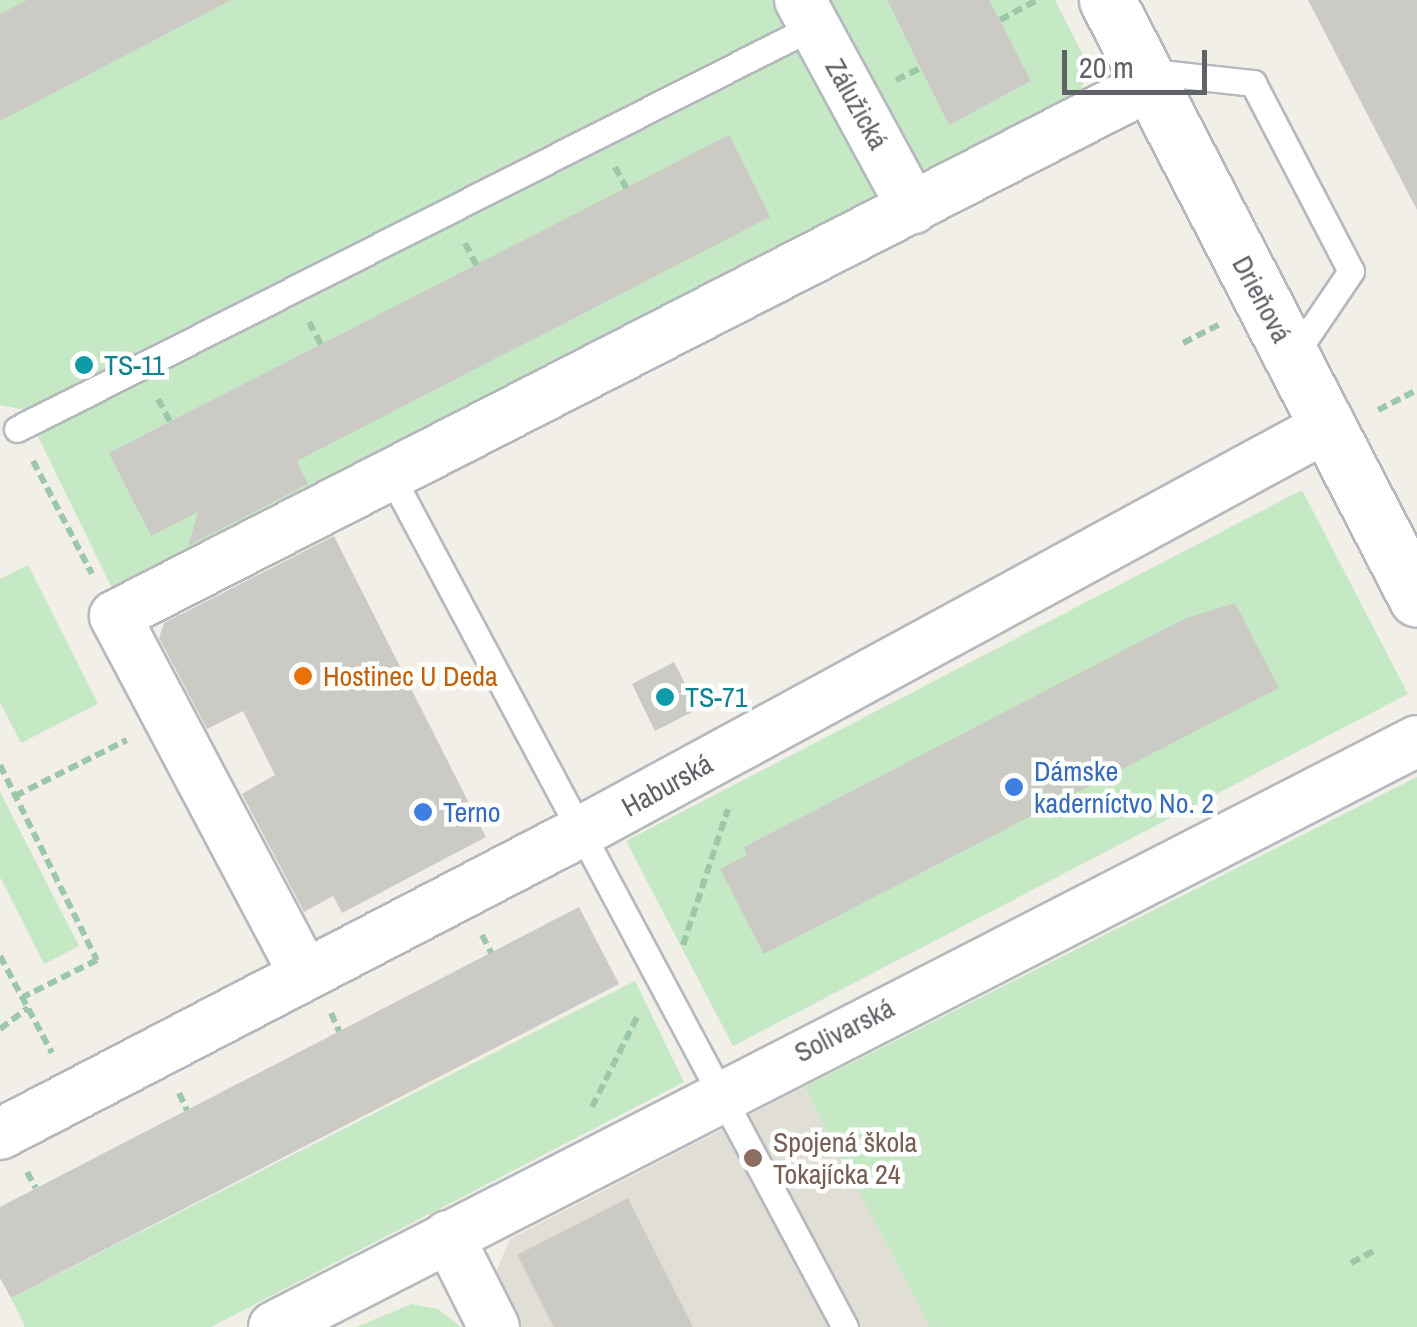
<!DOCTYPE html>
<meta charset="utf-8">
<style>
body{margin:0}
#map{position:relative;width:1417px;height:1327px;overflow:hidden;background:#f1efe8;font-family:"Archivo Narrow",sans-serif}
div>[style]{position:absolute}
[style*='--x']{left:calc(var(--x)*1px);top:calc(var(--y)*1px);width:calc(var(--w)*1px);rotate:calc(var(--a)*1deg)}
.education>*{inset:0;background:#e1ded6}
.green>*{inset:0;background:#c5e8c5}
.building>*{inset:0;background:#cccac5}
.path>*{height:6px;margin-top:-3px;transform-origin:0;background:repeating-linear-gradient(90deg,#9cc7a9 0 10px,transparent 0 15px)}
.roads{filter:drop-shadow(2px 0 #b5b8bc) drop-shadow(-2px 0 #b5b8bc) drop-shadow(0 2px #b5b8bc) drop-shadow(0 -2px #b5b8bc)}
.lane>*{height:25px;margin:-12.5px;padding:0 12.5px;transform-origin:12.5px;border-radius:12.5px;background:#fff}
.street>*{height:50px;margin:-25px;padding:0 25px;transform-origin:25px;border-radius:25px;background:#fff}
.secondary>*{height:55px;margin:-27.5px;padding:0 27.5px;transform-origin:27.5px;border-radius:27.5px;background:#fff}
.dots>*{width:28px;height:28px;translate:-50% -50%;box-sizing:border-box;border:5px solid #fff;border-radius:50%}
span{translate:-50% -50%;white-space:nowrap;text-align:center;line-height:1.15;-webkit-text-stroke:9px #fff;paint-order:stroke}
.street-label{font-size:28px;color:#5f6368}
.culture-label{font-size:28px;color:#0d838f}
.left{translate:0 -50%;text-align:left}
.food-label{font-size:28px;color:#c56008}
.shop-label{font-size:28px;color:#366cbe}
.education-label{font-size:28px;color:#785e54}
.scale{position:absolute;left:1062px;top:50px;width:145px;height:45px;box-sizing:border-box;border:5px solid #5f6368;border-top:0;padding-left:12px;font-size:30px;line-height:35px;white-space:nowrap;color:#5f6368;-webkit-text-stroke:8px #fff;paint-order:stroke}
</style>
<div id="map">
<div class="education">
<i style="clip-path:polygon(804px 1087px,930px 1327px,516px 1327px,495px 1274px,510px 1239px)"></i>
</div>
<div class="green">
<i style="clip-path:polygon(0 0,785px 0,879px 182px,868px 212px,116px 596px,25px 410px,0 405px)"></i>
<i style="clip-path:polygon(801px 0,1055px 0,1087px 63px,1080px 99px,904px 192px)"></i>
<i style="clip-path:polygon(1302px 490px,1408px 694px,733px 1046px,626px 841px)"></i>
<i style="clip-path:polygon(28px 565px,98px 704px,21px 743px,0 702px,0 579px)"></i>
<i style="clip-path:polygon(1417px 777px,1417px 1327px,930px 1327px,804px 1087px)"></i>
<i style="clip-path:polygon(0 792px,79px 946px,44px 964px,0 877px)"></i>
<i style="clip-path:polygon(635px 981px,684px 1082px,211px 1327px,25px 1327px,11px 1298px)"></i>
<i style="clip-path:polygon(412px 1304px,438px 1309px,461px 1327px,356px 1327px)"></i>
</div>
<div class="building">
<i style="clip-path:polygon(27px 0,231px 0,0 121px,0 14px)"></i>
<i style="clip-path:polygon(887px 0,989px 0,1031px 81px,949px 125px)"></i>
<i style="clip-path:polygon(1308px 0,1417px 0,1417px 210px)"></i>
<i style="clip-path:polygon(729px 135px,770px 217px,297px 461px,308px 484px,188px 546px,198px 512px,151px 536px,109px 453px)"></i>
<i style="clip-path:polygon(334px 536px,486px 837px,342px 913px,333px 896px,304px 912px,242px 794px,275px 775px,243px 711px,207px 729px,159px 638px,164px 623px)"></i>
<i style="clip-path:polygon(1235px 603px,1279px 688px,764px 954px,720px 869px,747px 855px,744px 847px,1184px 619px)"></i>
<i style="clip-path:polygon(674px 662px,698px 709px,655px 731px,632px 684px)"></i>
<i style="clip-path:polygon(579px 907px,619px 984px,11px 1298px,0 1278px,0 1207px)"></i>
<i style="clip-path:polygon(628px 1198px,693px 1327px,554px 1327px,517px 1255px)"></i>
</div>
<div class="path">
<i style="--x:1000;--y:20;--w:42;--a:-28.4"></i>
<i style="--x:896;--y:80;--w:28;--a:-26"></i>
<i style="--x:615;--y:167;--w:24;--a:62"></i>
<i style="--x:465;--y:243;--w:25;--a:63"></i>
<i style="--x:309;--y:322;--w:26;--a:62"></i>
<i style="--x:1183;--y:343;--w:42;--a:-27.2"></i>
<i style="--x:158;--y:399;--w:26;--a:62"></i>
<i style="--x:1378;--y:410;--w:44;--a:-27.1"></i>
<i style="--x:33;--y:461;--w:127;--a:62.4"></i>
<i style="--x:0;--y:765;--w:218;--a:63.6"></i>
<i style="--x:97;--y:960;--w:83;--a:153.4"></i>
<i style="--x:15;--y:796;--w:125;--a:-26.6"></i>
<i style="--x:482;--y:935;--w:20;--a:63"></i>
<i style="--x:683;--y:945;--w:143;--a:-71.7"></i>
<i style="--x:0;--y:956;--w:110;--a:61.8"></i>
<i style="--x:331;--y:1013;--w:20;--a:66"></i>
<i style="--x:0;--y:1029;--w:35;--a:-37"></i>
<i style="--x:179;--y:1093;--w:19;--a:65"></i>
<i style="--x:592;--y:1107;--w:103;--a:-63.4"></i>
<i style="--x:27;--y:1172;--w:18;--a:61"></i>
<i style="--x:1351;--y:1263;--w:27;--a:-28"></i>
</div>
<div class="roads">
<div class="lane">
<i style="--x:1143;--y:71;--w:111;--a:6.2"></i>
<i style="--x:1253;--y:83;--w:212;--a:62.5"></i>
<i style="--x:1351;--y:271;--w:105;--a:124.1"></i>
<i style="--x:17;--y:429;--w:893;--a:-26.82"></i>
<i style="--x:389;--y:472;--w:969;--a:61.93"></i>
</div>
<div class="street">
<i style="--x:800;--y:0;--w:237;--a:61.5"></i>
<i style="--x:305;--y:975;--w:406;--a:-117.9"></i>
<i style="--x:115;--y:616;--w:1163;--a:-27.16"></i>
<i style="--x:0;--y:1134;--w:658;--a:-27.5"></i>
<i style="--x:584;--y:830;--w:847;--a:-28.5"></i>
<i style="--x:448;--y:1236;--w:102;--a:63.2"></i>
<i style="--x:274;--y:1327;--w:1284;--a:-27.14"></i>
</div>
<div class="secondary">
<i style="--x:1107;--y:0;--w:674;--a:62.64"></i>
</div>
</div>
<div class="dots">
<i style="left:84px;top:365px;background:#0f9aa8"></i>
<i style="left:303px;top:676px;background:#e8710a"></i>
<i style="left:665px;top:697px;background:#0f9aa8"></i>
<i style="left:1014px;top:787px;background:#3f7fe0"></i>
<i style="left:423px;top:812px;background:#3f7fe0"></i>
<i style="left:753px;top:1158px;background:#8d6e63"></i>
</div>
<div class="street-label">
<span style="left:857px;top:104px;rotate:61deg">Zálužická</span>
<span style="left:1262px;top:299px;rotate:62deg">Drieňová</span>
<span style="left:667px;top:785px;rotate:-29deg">Haburská</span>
<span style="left:844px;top:1030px;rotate:-27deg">Solivarská</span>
</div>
<div class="culture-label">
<span class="left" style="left:104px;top:365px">TS-11</span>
<span class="left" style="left:685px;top:697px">TS-71</span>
</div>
<div class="food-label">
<span class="left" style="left:323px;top:676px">Hostinec U Deda</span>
</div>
<div class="shop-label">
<span class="left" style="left:1034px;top:787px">Dámske<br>kaderníctvo No. 2</span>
<span class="left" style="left:443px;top:812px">Terno</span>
</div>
<div class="education-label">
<span class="left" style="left:773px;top:1158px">Spojená škola<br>Tokajícka 24</span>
</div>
<div class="scale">20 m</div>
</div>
